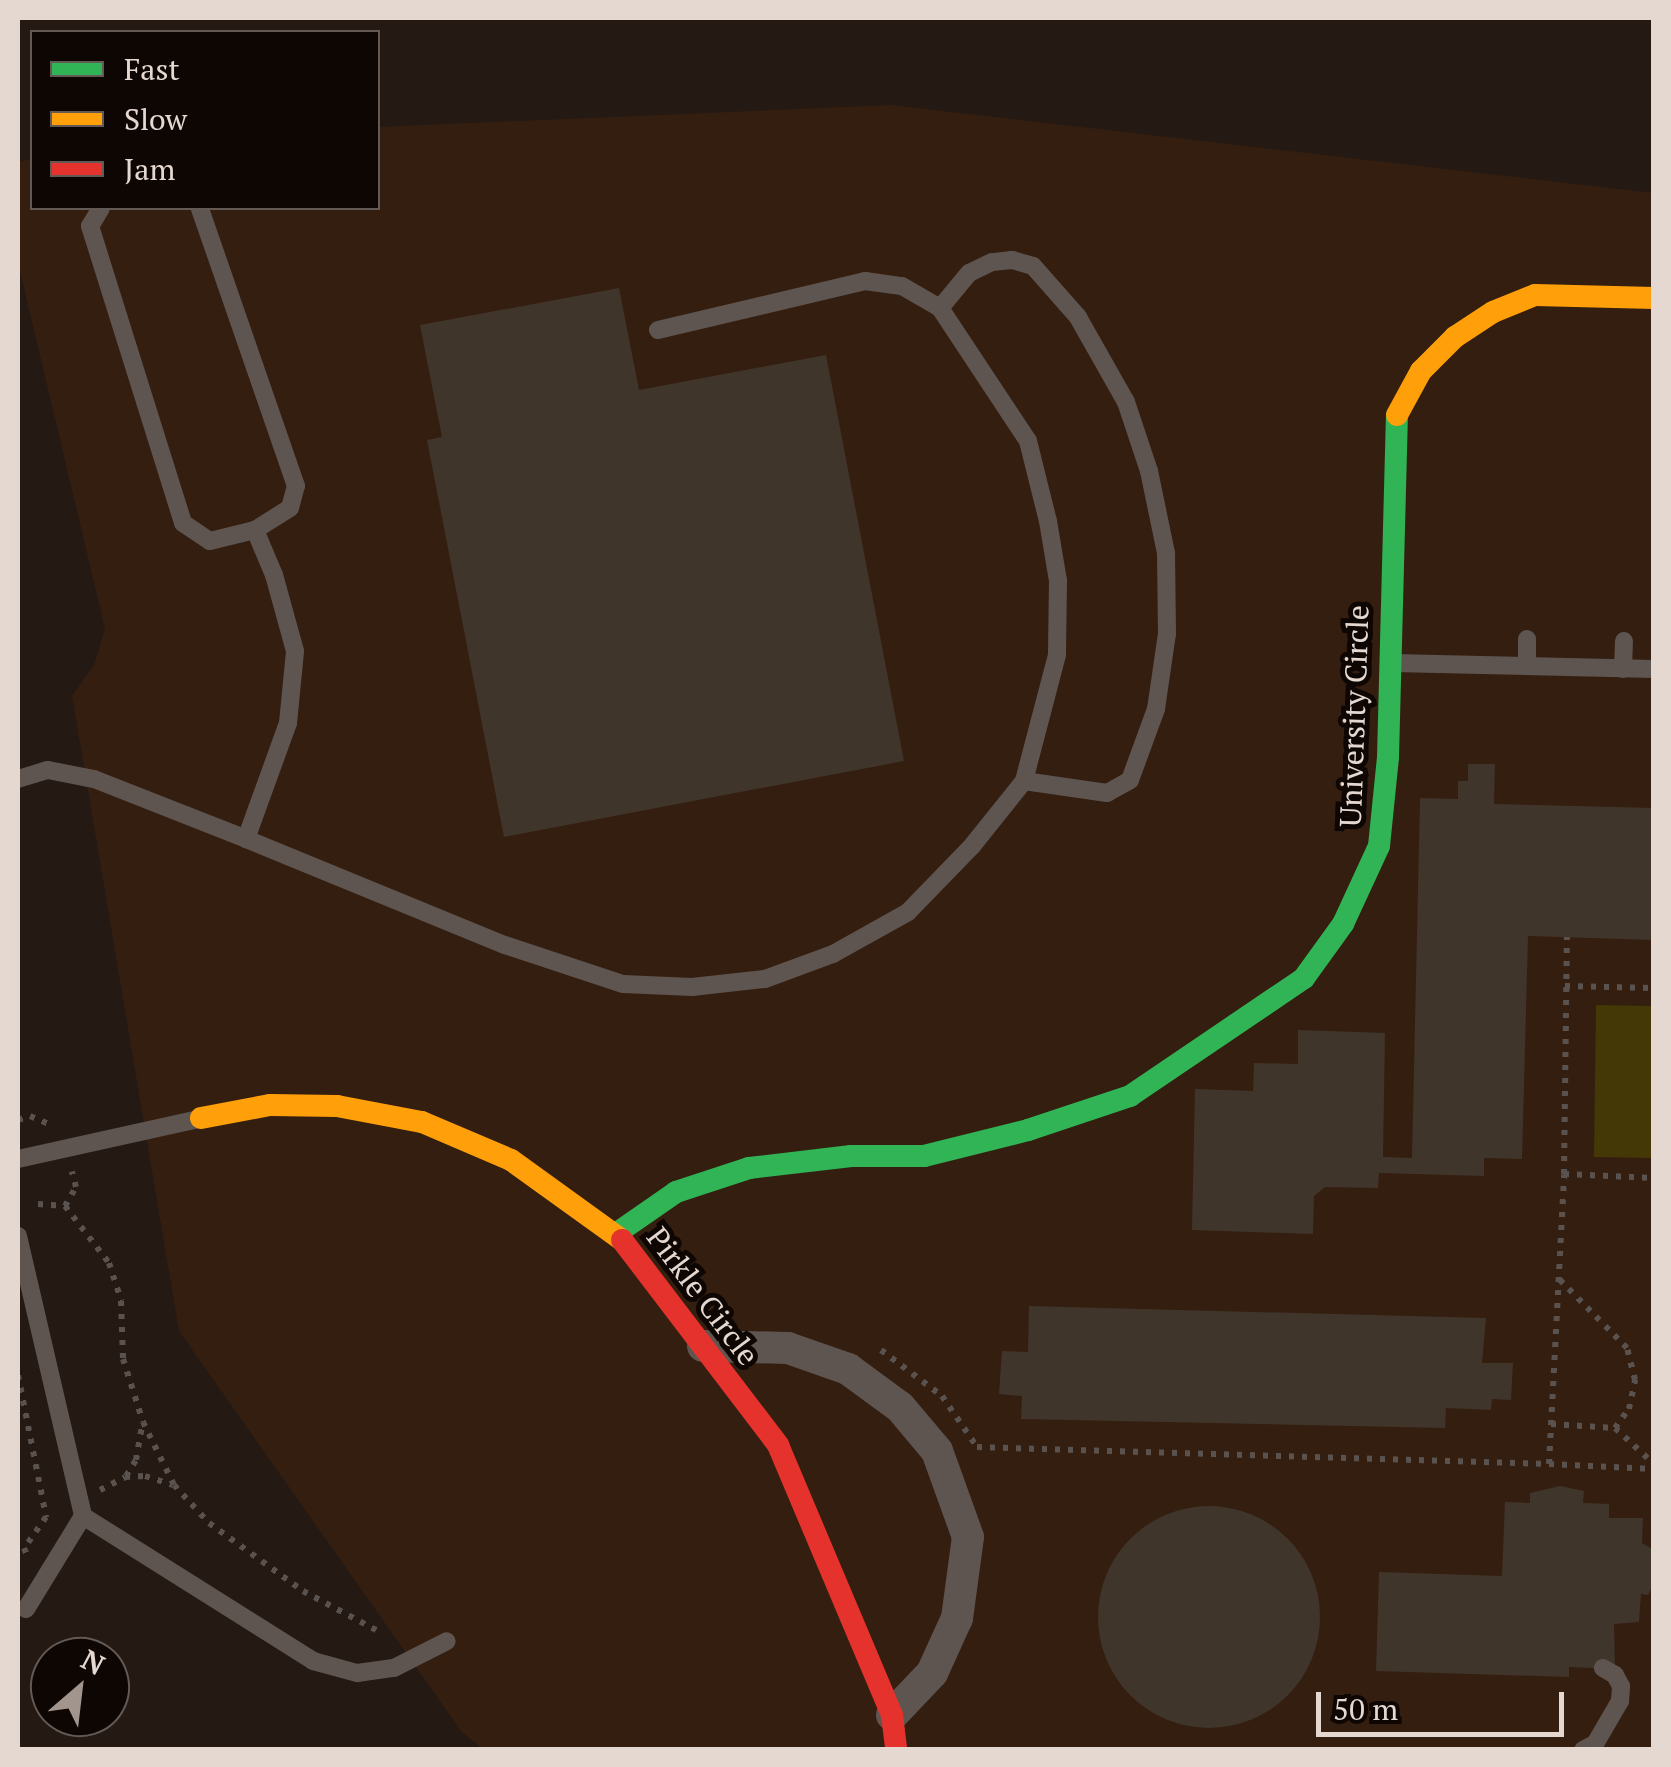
<!DOCTYPE html>
<style>
body{margin:0}
#map{position:relative;width:1671px;height:1767px;overflow:hidden;background:#241913;font-family:"PT Serif",serif}
div>[style]{position:absolute}
[style*='--x']{left:calc(var(--x)*1px);top:calc(var(--y)*1px);width:calc(var(--w)*1px);rotate:calc(var(--a)*1deg)}
.built>*{inset:0;background:#341e10}
.green>*{inset:0;background:#433806}
.building>*{inset:0;background:#40352a}
.round{border-radius:50%}
.path>*{height:6px;margin-top:-3px;transform-origin:0;background:repeating-linear-gradient(90deg,#5a524e 0 5px,transparent 0 13px)}
.lane>*{height:18px;margin:-9px;padding:0 9px;transform-origin:9px;border-radius:9px;background:#5e5550}
.street>*{height:32px;margin:-16px;padding:0 16px;transform-origin:16px;border-radius:16px;background:#5e5550}
.fast>*{height:22px;margin:-11px;padding:0 11px;transform-origin:11px;border-radius:11px;background:#30b455}
.slow>*{height:22px;margin:-11px;padding:0 11px;transform-origin:11px;border-radius:11px;background:#ff9f0a}
.jam>*{height:22px;margin:-11px;padding:0 11px;transform-origin:11px;border-radius:11px;background:#e5322d}
span{translate:-50% -50%;white-space:nowrap;text-align:center;line-height:1.15;-webkit-text-stroke:10px #0d0603;paint-order:stroke}
.street-label{font-size:30px;color:#e5d8d1}
.frame{position:absolute;inset:0;border:20px solid #e5d8d1;pointer-events:none}
.legend{position:absolute;left:30px;top:30px;width:350px;height:180px;box-sizing:border-box;background:#0d0603;border:2px solid #635a55;margin:0;padding:12px 18px;list-style:none;font-size:30px;color:#e5d8d1}
.legend li{display:flex;align-items:center;gap:20px;height:50px}
.legend b{width:50px;border:2px solid #635a55}
.north{position:absolute;left:30px;top:1637px;width:100px;height:100px;box-sizing:border-box;background:#0d0603;border:2px solid #635a55;border-radius:50%;rotate:28deg;font-size:28px;font-weight:700;line-height:40px;text-align:center;color:#e5d8d1}
.north::after{content:'';display:block;margin:auto;width:35px;height:45px;background:#a1958e;clip-path:polygon(50% 0,100% 100%,50% 72%,0 100%)}
.scale{position:absolute;left:1316px;top:1692px;width:248px;height:45px;box-sizing:border-box;border:5px solid #e5d8d1;border-top:0;padding-left:12px;font-size:30px;line-height:35px;white-space:nowrap;color:#e5d8d1;-webkit-text-stroke:8px #0d0603;paint-order:stroke}
</style>
<div id="map">
<div class="built">
<i style="clip-path:polygon(891px 105px,1653px 193px,1653px 1749px,484px 1750px,461px 1731px,179px 1331px,72px 696px,94px 665px,105px 629px,18px 263px,18px 162px,32px 159px,32px 208px,378px 208px,378px 127px)"></i>
</div>
<div class="green">
<i style="clip-path:polygon(1596px 1005px,1653px 1006px,1653px 1158px,1594px 1157px)"></i>
</div>
<div class="building">
<i style="clip-path:polygon(619px 288px,639px 390px,826px 355px,904px 761px,504px 837px,427px 440px,442px 437px,420px 325px)"></i>
<i style="clip-path:polygon(1468px 764px,1495px 764px,1494px 804px,1654px 808px,1654px 940px,1528px 936px,1522px 1159px,1484px 1158px,1484px 1176px,1379px 1173px,1378px 1188px,1325px 1187px,1314px 1196px,1313px 1234px,1192px 1230px,1195px 1089px,1253px 1091px,1254px 1063px,1298px 1064px,1298px 1030px,1385px 1033px,1383px 1157px,1412px 1158px,1420px 798px,1458px 799px,1458px 781px,1468px 781px)"></i>
<i style="clip-path:polygon(1029px 1306px,1486px 1318px,1482px 1363px,1513px 1363px,1511px 1400px,1492px 1399px,1491px 1410px,1446px 1408px,1445px 1428px,1021px 1419px,1022px 1396px,999px 1394px,1002px 1351px,1028px 1352px)"></i>
<i style="clip-path:polygon(1560px 1486px,1584px 1491px,1583px 1503px,1609px 1504px,1609px 1518px,1643px 1518px,1642px 1543px,1654px 1550px,1654px 1583px,1648px 1595px,1641px 1594px,1639px 1622px,1614px 1624px,1615px 1669px,1569px 1667px,1569px 1677px,1376px 1671px,1379px 1572px,1502px 1576px,1505px 1502px,1530px 1503px,1530px 1493px)"></i>
<i class="round" style="left:1098px;top:1506px;width:222px;height:222px"></i>
</div>
<div class="path">
<i style="--x:1565;--y:986;--w:89;--a:1.3"></i>
<i style="--x:18;--y:1120;--w:13;--a:-18"></i>
<i style="--x:30;--y:1116;--w:21;--a:23"></i>
<i style="--x:1564;--y:1174;--w:90;--a:2.5"></i>
<i style="--x:38;--y:1204;--w:27;--a:4"></i>
<i style="--x:65;--y:1206;--w:72;--a:52.3"></i>
<i style="--x:109;--y:1263;--w:40;--a:72"></i>
<i style="--x:121;--y:1301;--w:58;--a:88"></i>
<i style="--x:123;--y:1359;--w:66;--a:72.4"></i>
<i style="--x:143;--y:1422;--w:70;--a:63.8"></i>
<i style="--x:174;--y:1485;--w:52;--a:47.4"></i>
<i style="--x:209;--y:1523;--w:116;--a:35.9"></i>
<i style="--x:303;--y:1591;--w:83;--a:28.1"></i>
<i style="--x:65;--y:1206;--w:22;--a:-60"></i>
<i style="--x:76;--y:1187;--w:16;--a:-105"></i>
<i style="--x:881;--y:1350;--w:76;--a:37"></i>
<i style="--x:942;--y:1396;--w:62;--a:55.5"></i>
<i style="--x:977;--y:1447;--w:572;--a:1.7"></i>
<i style="--x:1549;--y:1464;--w:290;--a:-87"></i>
<i style="--x:1564;--y:1174;--w:237;--a:-89.3"></i>
<i style="--x:18;--y:1375;--w:145;--a:78.8"></i>
<i style="--x:46;--y:1517;--w:38;--a:125"></i>
<i style="--x:24;--y:1548;--w:11;--a:68"></i>
<i style="--x:1551;--y:1424;--w:64;--a:3.6"></i>
<i style="--x:1615;--y:1428;--w:24;--a:-54"></i>
<i style="--x:1629;--y:1409;--w:30;--a:-78"></i>
<i style="--x:1635;--y:1380;--w:33;--a:-104"></i>
<i style="--x:1627;--y:1348;--w:97;--a:-134.6"></i>
<i style="--x:1615;--y:1428;--w:53;--a:42.7"></i>
<i style="--x:1549;--y:1464;--w:105;--a:2.7"></i>
<i style="--x:126;--y:1476;--w:19;--a:-58"></i>
<i style="--x:136;--y:1460;--w:39;--a:-80"></i>
<i style="--x:100;--y:1490;--w:28;--a:-27"></i>
<i style="--x:125;--y:1477;--w:20;--a:-3"></i>
<i style="--x:145;--y:1476;--w:29;--a:18"></i>
</div>
<div class="lane">
<i style="--x:101;--y:208;--w:21;--a:121"></i>
<i style="--x:90;--y:226;--w:311;--a:72.6"></i>
<i style="--x:183;--y:523;--w:32;--a:34"></i>
<i style="--x:210;--y:541;--w:46;--a:-13.7"></i>
<i style="--x:255;--y:530;--w:41;--a:-32.2"></i>
<i style="--x:290;--y:508;--w:23;--a:-75"></i>
<i style="--x:296;--y:486;--w:294;--a:-109.1"></i>
<i style="--x:658;--y:330;--w:213;--a:-13.3"></i>
<i style="--x:865;--y:281;--w:37;--a:8"></i>
<i style="--x:902;--y:286;--w:44;--a:30.1"></i>
<i style="--x:1527;--y:639;--w:27;--a:90"></i>
<i style="--x:1393;--y:663;--w:261;--a:1.3"></i>
<i style="--x:1623;--y:669;--w:28;--a:-88"></i>
<i style="--x:18;--y:779;--w:31;--a:-17"></i>
<i style="--x:48;--y:770;--w:47;--a:11.1"></i>
<i style="--x:94;--y:779;--w:163;--a:21.5"></i>
<i style="--x:246;--y:839;--w:123;--a:-70.1"></i>
<i style="--x:288;--y:723;--w:72;--a:-84.4"></i>
<i style="--x:295;--y:651;--w:79;--a:-105.4"></i>
<i style="--x:274;--y:575;--w:49;--a:-112.9"></i>
<i style="--x:246;--y:839;--w:280;--a:22.3"></i>
<i style="--x:505;--y:945;--w:124;--a:18.3"></i>
<i style="--x:623;--y:984;--w:69;--a:2.5"></i>
<i style="--x:692;--y:987;--w:73;--a:-6.3"></i>
<i style="--x:765;--y:979;--w:72;--a:-20.2"></i>
<i style="--x:833;--y:954;--w:86;--a:-29.2"></i>
<i style="--x:908;--y:912;--w:92;--a:-45.9"></i>
<i style="--x:972;--y:846;--w:83;--a:-51.3"></i>
<i style="--x:1024;--y:781;--w:84;--a:8.2"></i>
<i style="--x:1107;--y:793;--w:26;--a:-29"></i>
<i style="--x:1130;--y:780;--w:76;--a:-69.9"></i>
<i style="--x:1156;--y:709;--w:76;--a:-81.7"></i>
<i style="--x:1167;--y:634;--w:81;--a:-90.7"></i>
<i style="--x:1166;--y:553;--w:84;--a:-101.7"></i>
<i style="--x:1149;--y:471;--w:73;--a:-108.4"></i>
<i style="--x:1126;--y:402;--w:98;--a:-119.5"></i>
<i style="--x:1078;--y:317;--w:68;--a:-131.4"></i>
<i style="--x:1033;--y:266;--w:22;--a:-164"></i>
<i style="--x:1012;--y:260;--w:20;--a:174"></i>
<i style="--x:992;--y:262;--w:25;--a:154"></i>
<i style="--x:969;--y:273;--w:45;--a:129.6"></i>
<i style="--x:940;--y:308;--w:159;--a:56.5"></i>
<i style="--x:1028;--y:441;--w:82;--a:76"></i>
<i style="--x:1048;--y:521;--w:61;--a:80.5"></i>
<i style="--x:1058;--y:581;--w:74;--a:90.8"></i>
<i style="--x:1057;--y:655;--w:130;--a:104.7"></i>
<i style="--x:18;--y:1159;--w:184;--a:-12.5"></i>
<i style="--x:18;--y:1236;--w:287;--a:76.9"></i>
<i style="--x:83;--y:1516;--w:272;--a:32.2"></i>
<i style="--x:313;--y:1661;--w:46;--a:15.3"></i>
<i style="--x:357;--y:1673;--w:37;--a:-8"></i>
<i style="--x:394;--y:1668;--w:59;--a:-27"></i>
<i style="--x:26;--y:1609;--w:109;--a:-58.5"></i>
<i style="--x:1583;--y:1750;--w:13;--a:-27"></i>
<i style="--x:1595;--y:1744;--w:50;--a:-59.8"></i>
<i style="--x:1620;--y:1701;--w:15;--a:-86"></i>
<i style="--x:1621;--y:1686;--w:13;--a:-119"></i>
<i style="--x:1615;--y:1675;--w:14;--a:-150"></i>
</div>
<div class="street">
<i style="--x:703;--y:1346;--w:85;--a:1.3"></i>
<i style="--x:788;--y:1348;--w:64;--a:19.3"></i>
<i style="--x:848;--y:1369;--w:64;--a:36.2"></i>
<i style="--x:900;--y:1407;--w:57;--a:49.9"></i>
<i style="--x:937;--y:1451;--w:91;--a:70.2"></i>
<i style="--x:968;--y:1537;--w:82;--a:97.7"></i>
<i style="--x:957;--y:1618;--w:60;--a:114.4"></i>
<i style="--x:932;--y:1673;--w:58;--a:133.6"></i>
</div>
<div class="fast">
<i style="--x:617;--y:1233;--w:72;--a:-34.8"></i>
<i style="--x:676;--y:1192;--w:77;--a:-18.2"></i>
<i style="--x:749;--y:1168;--w:103;--a:-6.7"></i>
<i style="--x:851;--y:1156;--w:73;--a:0"></i>
<i style="--x:924;--y:1156;--w:107;--a:-14"></i>
<i style="--x:1028;--y:1130;--w:108;--a:-18.4"></i>
<i style="--x:1130;--y:1096;--w:210;--a:-34.1"></i>
<i style="--x:1304;--y:978;--w:67;--a:-54.2"></i>
<i style="--x:1343;--y:924;--w:86;--a:-65.2"></i>
<i style="--x:1379;--y:846;--w:89;--a:-84.2"></i>
<i style="--x:1388;--y:757;--w:342;--a:-88.5"></i>
</div>
<div class="slow">
<i style="--x:1397;--y:415;--w:50;--a:-61.4"></i>
<i style="--x:1421;--y:371;--w:48;--a:-45"></i>
<i style="--x:1455;--y:337;--w:45;--a:-33.3"></i>
<i style="--x:1493;--y:312;--w:45;--a:-22"></i>
<i style="--x:1535;--y:295;--w:119;--a:1.4"></i>
<i style="--x:201;--y:1118;--w:70;--a:-10.7"></i>
<i style="--x:270;--y:1105;--w:67;--a:0.9"></i>
<i style="--x:337;--y:1106;--w:86;--a:10.7"></i>
<i style="--x:422;--y:1122;--w:97;--a:23.1"></i>
<i style="--x:511;--y:1160;--w:137;--a:35.8"></i>
</div>
<div class="jam">
<i style="--x:622;--y:1240;--w:258;--a:52.7"></i>
<i style="--x:778;--y:1445;--w:293;--a:67.1"></i>
<i style="--x:892;--y:1715;--w:35;--a:83"></i>
</div>
<div class="street-label">
<span style="left:1354px;top:716px;rotate:-88deg">University Circle</span>
<span style="left:703px;top:1296px;rotate:53deg">Pirkle Circle</span>
</div>
<div class="frame"></div>
<ul class="legend">
<li><b style="height:12px;background:#30b455"></b>Fast</li>
<li><b style="height:12px;background:#ff9f0a"></b>Slow</li>
<li><b style="height:12px;background:#e5322d"></b>Jam</li>
</ul>
<div class="north">N</div>
<div class="scale">50 m</div>
</div>
